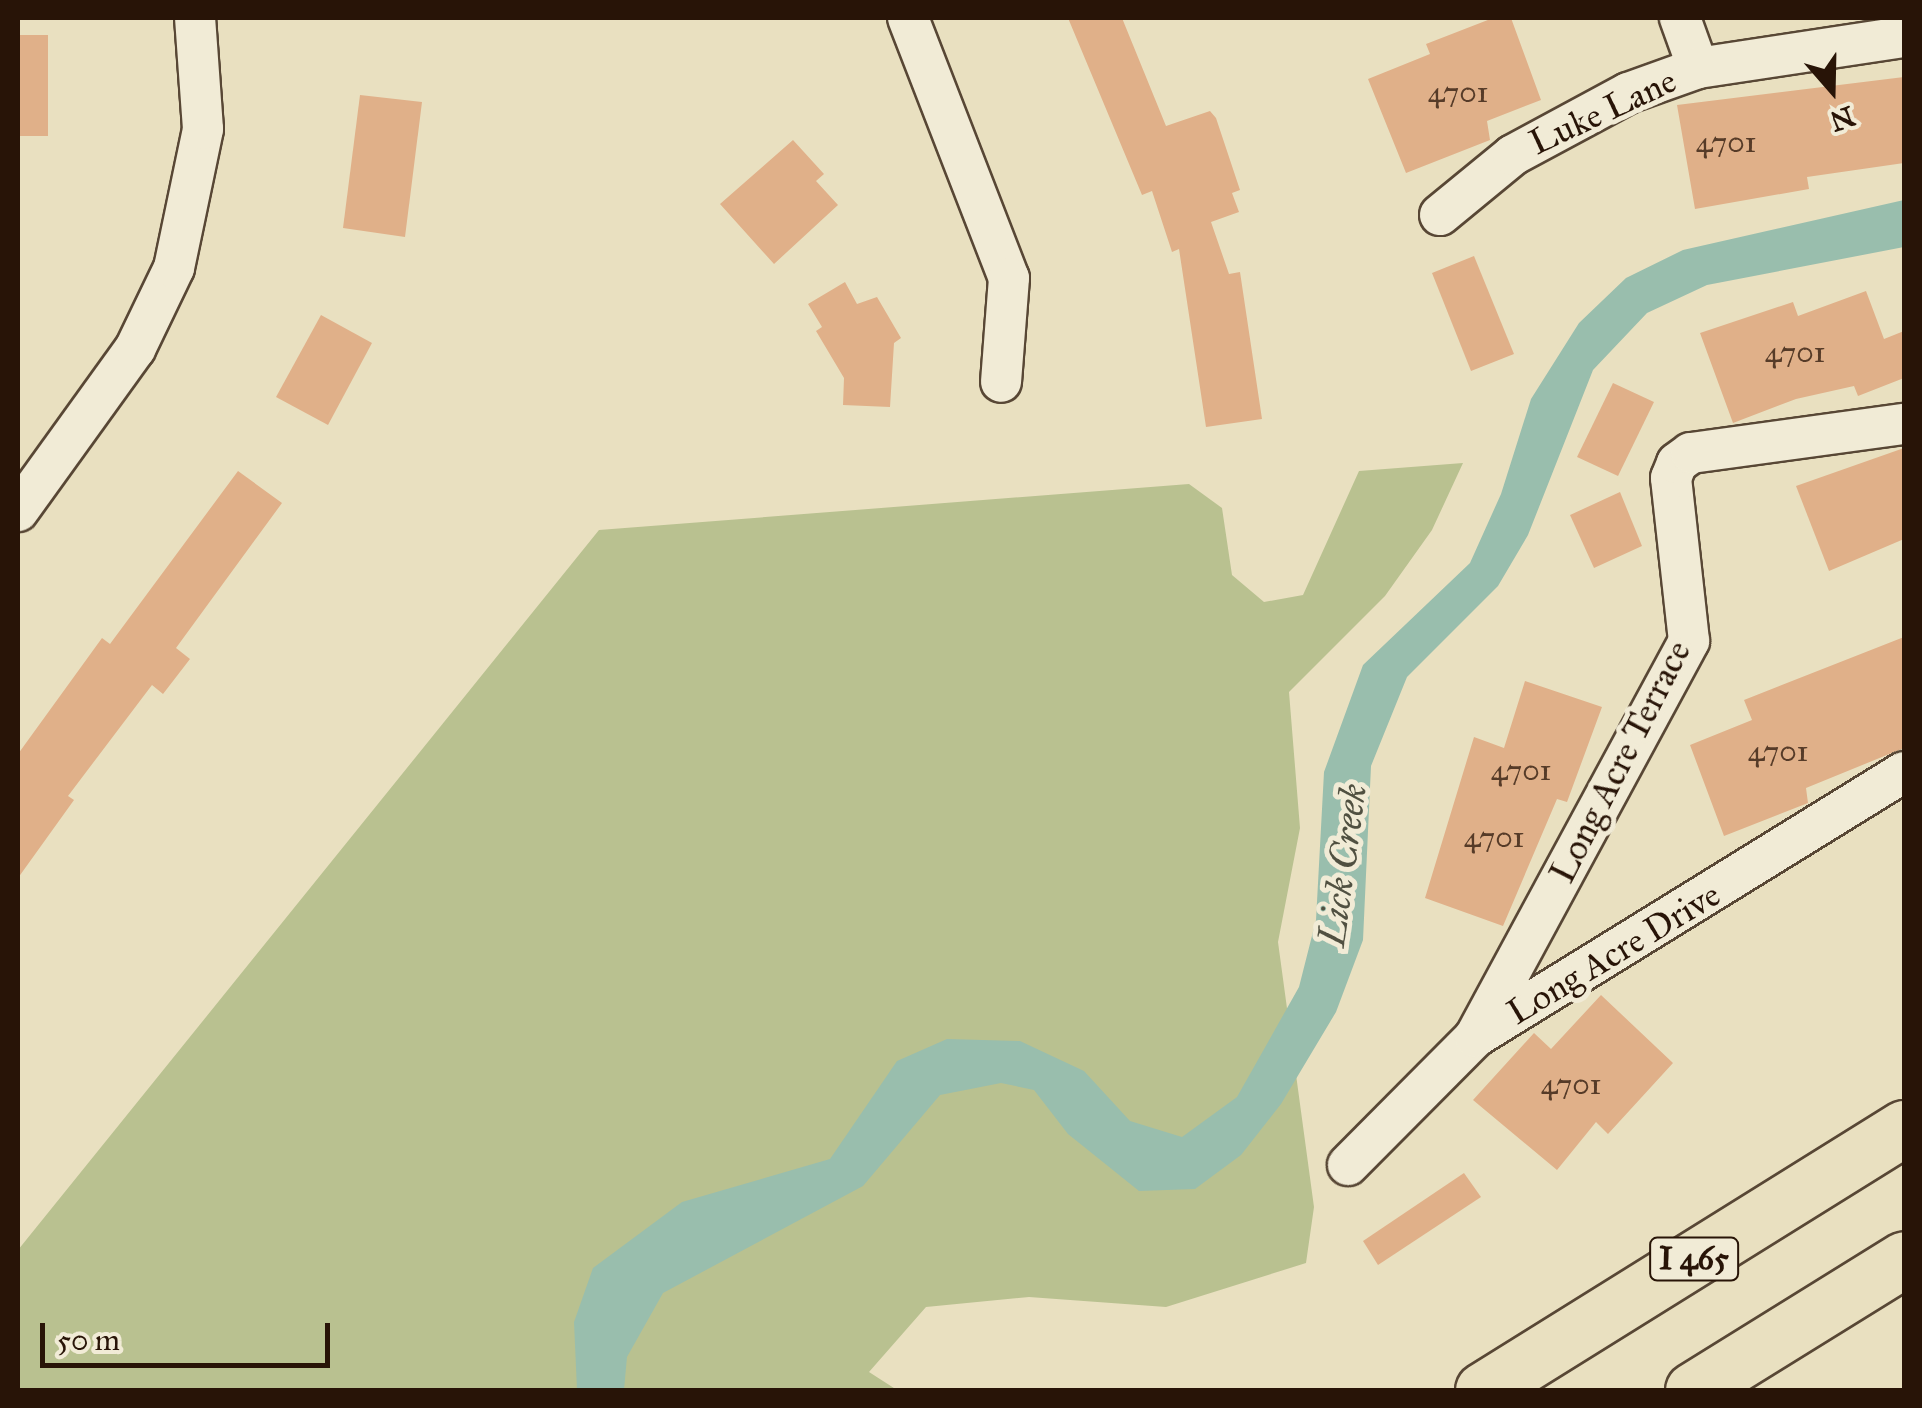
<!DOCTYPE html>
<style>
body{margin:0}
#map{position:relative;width:1922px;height:1408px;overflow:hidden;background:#e9e0c0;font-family:"IM FELL Great Primer",serif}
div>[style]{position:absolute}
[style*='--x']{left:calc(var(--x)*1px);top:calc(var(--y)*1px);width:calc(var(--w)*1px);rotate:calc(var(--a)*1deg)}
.green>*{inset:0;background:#b9c190}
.water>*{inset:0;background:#99bead}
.building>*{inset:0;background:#e0b089}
.roads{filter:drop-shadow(2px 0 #584735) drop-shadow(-2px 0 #584735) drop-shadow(0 2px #584735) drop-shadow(0 -2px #584735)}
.street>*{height:40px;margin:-20px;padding:0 20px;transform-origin:20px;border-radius:20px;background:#f1ebd6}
.highway>*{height:55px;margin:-27.5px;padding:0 27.5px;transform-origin:27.5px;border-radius:27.5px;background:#e9e0c0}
span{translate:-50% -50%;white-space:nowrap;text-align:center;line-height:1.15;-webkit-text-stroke:10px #f1ebd6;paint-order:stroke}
.number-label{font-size:30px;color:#563b28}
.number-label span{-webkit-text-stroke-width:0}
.shield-label span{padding:2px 8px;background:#f1ebd6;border:2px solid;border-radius:8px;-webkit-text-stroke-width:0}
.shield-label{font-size:32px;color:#281407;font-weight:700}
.street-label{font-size:35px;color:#281407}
.water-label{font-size:38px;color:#505041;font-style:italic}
.frame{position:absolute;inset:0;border:20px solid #281407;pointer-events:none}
.north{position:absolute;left:1782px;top:40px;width:100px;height:100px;-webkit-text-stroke:8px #f1ebd6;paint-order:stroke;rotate:160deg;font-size:28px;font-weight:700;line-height:40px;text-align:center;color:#281407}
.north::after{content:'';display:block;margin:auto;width:35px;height:45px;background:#281407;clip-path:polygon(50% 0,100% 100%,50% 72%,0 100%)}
.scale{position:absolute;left:40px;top:1323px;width:290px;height:45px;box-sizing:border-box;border:5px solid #281407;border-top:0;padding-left:12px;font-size:30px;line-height:35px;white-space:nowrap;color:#281407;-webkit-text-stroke:8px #f1ebd6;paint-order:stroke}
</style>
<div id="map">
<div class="green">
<i style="clip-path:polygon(1463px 463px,1432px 530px,1385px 596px,1289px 692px,1300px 828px,1278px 942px,1314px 1207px,1306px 1263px,1166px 1307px,1029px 1297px,926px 1307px,869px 1372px,897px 1390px,18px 1390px,18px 1250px,599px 530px,1189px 484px,1222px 508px,1232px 575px,1264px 602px,1303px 595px,1359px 471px)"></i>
</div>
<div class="water">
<i style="clip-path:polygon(1904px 200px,1904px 247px,1707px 285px,1647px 313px,1593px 370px,1528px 535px,1498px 586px,1407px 677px,1371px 766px,1363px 940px,1336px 1012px,1281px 1104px,1241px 1155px,1195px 1189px,1139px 1191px,1068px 1134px,1034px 1090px,1001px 1083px,940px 1095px,863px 1186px,663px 1293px,627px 1357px,624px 1390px,577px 1390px,574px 1322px,593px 1268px,682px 1202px,830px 1159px,897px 1061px,947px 1039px,1020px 1041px,1084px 1071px,1130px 1121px,1182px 1137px,1237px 1097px,1299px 987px,1316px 920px,1324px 772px,1363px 665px,1470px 563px,1501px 494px,1531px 399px,1579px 323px,1626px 278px,1683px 250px)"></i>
</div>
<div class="building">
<i style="clip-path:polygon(1068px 18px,1122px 18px,1166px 126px,1210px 111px,1216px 118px,1240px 190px,1232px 193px,1239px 212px,1211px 222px,1229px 274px,1240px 272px,1262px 419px,1206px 427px,1179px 249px,1172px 252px,1152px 191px,1142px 195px)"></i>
<i style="clip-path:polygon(1493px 18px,1511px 18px,1541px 100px,1487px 121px,1490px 140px,1406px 173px,1368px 79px,1430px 54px,1426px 44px)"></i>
<i style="clip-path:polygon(18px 35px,48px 35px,48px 136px,18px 136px)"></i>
<i style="clip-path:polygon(1904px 77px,1904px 163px,1807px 177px,1809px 189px,1695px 209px,1677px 105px)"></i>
<i style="clip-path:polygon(360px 95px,422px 102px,405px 237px,343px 228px)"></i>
<i style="clip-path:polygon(793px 140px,824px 174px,816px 181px,838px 205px,774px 264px,720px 204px)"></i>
<i style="clip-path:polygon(1474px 256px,1514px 354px,1471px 371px,1432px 273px)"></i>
<i style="clip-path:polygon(845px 282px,857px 304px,877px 297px,901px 338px,894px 343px,890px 407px,843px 405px,844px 378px,816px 331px,822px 327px,808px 304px)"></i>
<i style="clip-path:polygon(1866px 291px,1884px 339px,1904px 331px,1904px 378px,1858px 396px,1854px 386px,1796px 399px,1733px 423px,1700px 333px,1793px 302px,1798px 316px)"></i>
<i style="clip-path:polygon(321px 315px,372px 343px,328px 425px,276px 397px)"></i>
<i style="clip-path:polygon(1613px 383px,1654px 402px,1618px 476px,1577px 457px)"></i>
<i style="clip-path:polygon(1904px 448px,1904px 539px,1829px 571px,1796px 486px)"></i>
<i style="clip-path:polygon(238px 471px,282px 503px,176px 648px,190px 659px,163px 694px,152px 685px,68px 796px,74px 800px,18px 878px,18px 754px,102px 638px,110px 644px)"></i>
<i style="clip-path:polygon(1620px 492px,1642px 546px,1594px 568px,1570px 515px)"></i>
<i style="clip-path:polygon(1904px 637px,1904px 748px,1806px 788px,1808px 803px,1724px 836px,1690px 745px,1752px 720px,1744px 700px)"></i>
<i style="clip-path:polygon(1525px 681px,1602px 707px,1567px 802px,1557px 799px,1503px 926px,1425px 898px,1474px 737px,1504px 748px)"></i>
<i style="clip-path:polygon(1601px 995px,1673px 1063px,1608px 1134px,1596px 1122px,1557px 1170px,1473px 1100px,1534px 1033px,1551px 1049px)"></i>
<i style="clip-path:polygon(1464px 1173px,1481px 1197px,1378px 1265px,1363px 1241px)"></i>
</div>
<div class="roads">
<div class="street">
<i style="--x:908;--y:18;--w:279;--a:68.8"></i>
<i style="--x:1009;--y:278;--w:104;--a:94.4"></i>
<i style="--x:1680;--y:18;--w:53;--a:70.2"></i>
<i style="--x:1440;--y:215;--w:94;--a:-39.4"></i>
<i style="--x:1513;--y:155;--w:131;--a:-28.3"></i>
<i style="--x:1628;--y:93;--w:74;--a:-19.7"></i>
<i style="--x:1698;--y:68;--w:208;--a:-8.6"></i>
<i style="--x:18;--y:511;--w:200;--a:-54.2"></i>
<i style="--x:135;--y:349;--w:90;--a:-64.3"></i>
<i style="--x:174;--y:268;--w:142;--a:-78.2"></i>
<i style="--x:203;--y:129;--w:111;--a:-94.1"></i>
<i style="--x:1475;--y:1037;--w:450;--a:-61.6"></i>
<i style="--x:1689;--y:641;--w:164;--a:-96.3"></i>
<i style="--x:1671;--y:478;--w:16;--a:-68"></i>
<i style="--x:1677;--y:463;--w:17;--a:-36"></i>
<i style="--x:1691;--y:453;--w:215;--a:-7.8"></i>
<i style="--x:1348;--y:1165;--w:180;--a:-45.2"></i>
<i style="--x:1475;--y:1037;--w:504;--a:-31.7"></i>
</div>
<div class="highway">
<i style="--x:1483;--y:1390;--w:496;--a:-31.9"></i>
<i style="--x:1693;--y:1390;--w:248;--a:-31.8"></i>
</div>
</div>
<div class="number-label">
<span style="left:1458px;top:92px">4701</span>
<span style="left:1726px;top:142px">4701</span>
<span style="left:1795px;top:352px">4701</span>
<span style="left:1778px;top:751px">4701</span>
<span style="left:1521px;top:770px">4701</span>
<span style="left:1494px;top:837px">4701</span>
<span style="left:1571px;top:1084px">4701</span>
</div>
<div class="shield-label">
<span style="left:1694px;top:1259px">I 465</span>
</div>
<div class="street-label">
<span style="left:1603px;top:112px;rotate:-25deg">Luke Lane</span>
<span style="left:1621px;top:762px;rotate:-63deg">Long Acre Terrace</span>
<span style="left:1614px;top:954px;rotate:-31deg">Long Acre Drive</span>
</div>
<div class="water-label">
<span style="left:1343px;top:865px;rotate:-82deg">Lick Creek</span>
</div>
<div class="frame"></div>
<div class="north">N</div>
<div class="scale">50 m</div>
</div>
